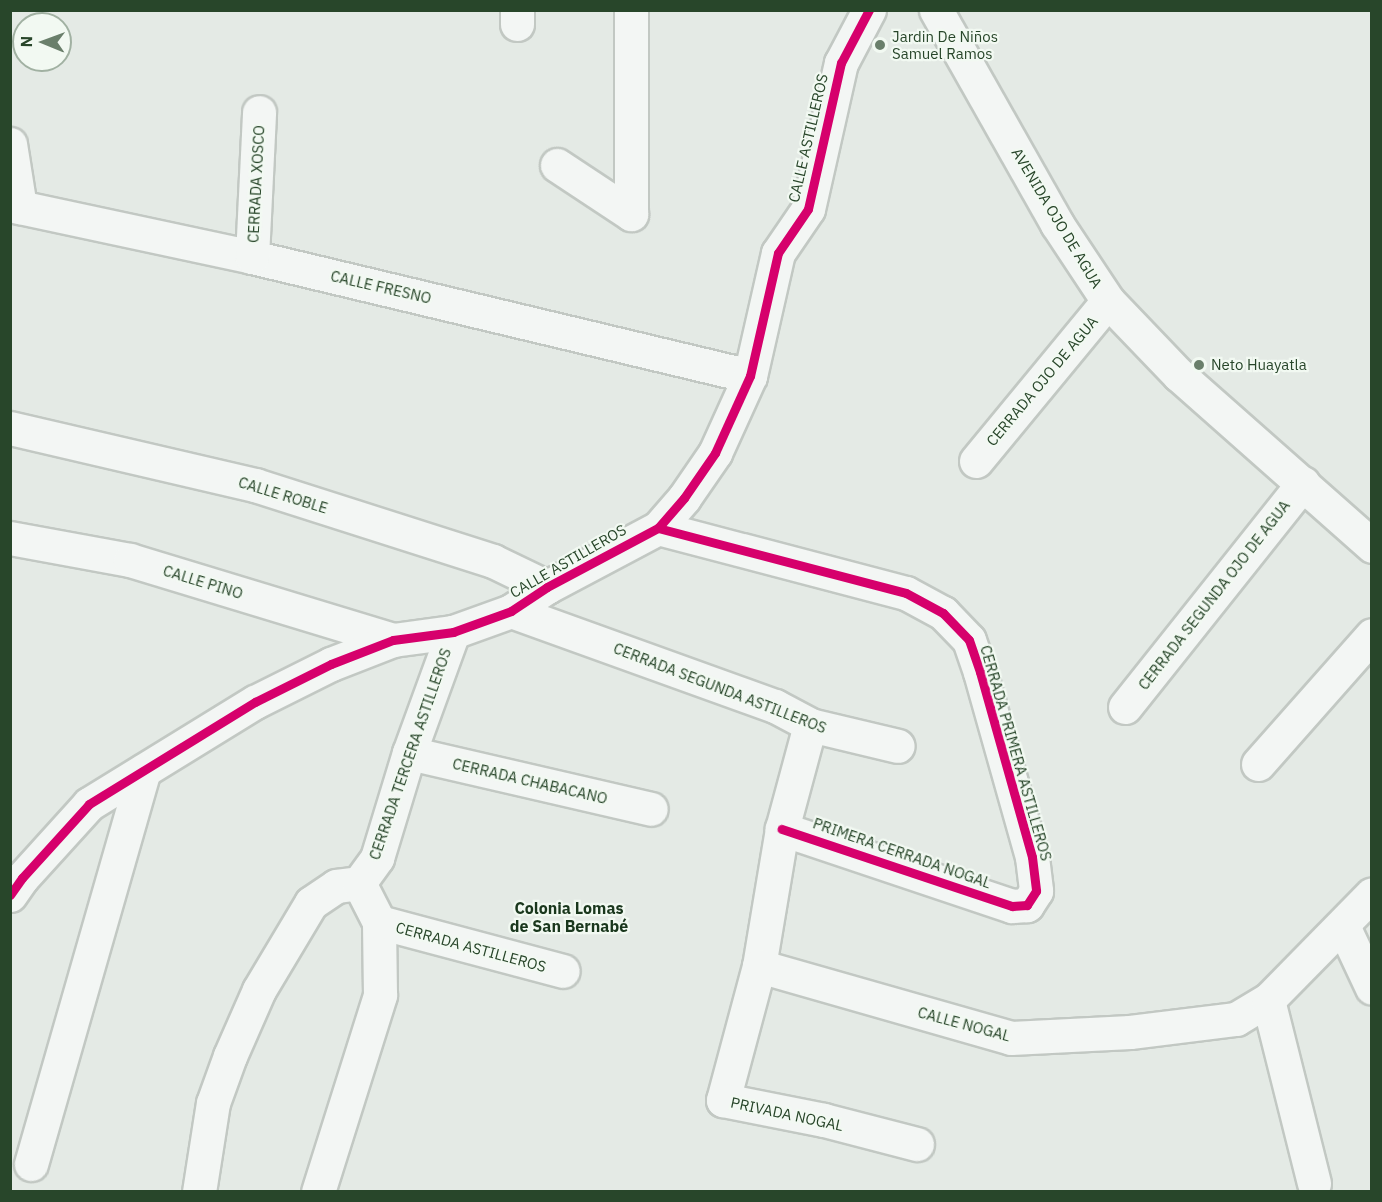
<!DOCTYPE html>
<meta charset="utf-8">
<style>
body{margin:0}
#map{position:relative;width:1382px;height:1202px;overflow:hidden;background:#e4eae5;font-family:"IBM Plex Sans",sans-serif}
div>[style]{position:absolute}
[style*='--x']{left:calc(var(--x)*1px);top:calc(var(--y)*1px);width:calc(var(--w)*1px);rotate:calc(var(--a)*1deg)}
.roads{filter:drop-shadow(2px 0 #c2c8c3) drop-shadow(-2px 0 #c2c8c3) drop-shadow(0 2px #c2c8c3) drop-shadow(0 -2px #c2c8c3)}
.minor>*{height:33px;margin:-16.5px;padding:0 16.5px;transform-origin:16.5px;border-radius:16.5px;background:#f3f6f4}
.cycleway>*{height:9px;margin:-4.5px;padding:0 4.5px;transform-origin:4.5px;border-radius:4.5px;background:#d6006c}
.dots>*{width:16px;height:16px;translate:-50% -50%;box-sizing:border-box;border:3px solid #f2f9f2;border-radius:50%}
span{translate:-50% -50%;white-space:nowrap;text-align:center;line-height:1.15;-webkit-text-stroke:4.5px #f2f9f2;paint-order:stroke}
.poi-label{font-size:15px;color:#28462a}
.left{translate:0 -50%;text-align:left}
.street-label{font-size:15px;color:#28462a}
.neighbourhood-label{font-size:16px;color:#1a371d;font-weight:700}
.frame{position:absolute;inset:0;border:12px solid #28462a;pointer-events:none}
.north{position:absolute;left:12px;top:12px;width:60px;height:60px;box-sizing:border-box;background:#f2f9f2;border:2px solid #a1b1a2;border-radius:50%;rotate:271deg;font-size:16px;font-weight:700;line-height:24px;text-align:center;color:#28462a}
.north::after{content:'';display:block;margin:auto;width:21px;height:27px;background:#6a7f6b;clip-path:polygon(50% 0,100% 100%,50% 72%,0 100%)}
</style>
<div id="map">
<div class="roads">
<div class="minor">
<i style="--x:936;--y:10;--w:246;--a:60.5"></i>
<i style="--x:1057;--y:224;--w:92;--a:56.5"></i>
<i style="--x:1108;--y:301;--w:103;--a:46.2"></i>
<i style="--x:1179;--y:375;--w:258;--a:41.5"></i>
<i style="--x:517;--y:24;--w:14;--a:-90"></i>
<i style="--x:10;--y:144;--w:64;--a:81"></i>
<i style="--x:557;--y:165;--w:89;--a:33.5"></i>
<i style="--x:10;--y:205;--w:248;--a:12.1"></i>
<i style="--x:252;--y:257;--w:512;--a:13.44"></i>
<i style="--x:631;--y:214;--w:204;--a:-90"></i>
<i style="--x:252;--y:257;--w:145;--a:-87.2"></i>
<i style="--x:10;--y:428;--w:252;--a:13.1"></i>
<i style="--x:255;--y:485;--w:250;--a:17.7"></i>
<i style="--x:493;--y:561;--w:60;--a:25.7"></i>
<i style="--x:976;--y:461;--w:207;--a:-50.5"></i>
<i style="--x:658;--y:528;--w:256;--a:14.7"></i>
<i style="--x:906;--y:593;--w:42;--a:28.4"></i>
<i style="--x:943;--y:613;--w:37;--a:46"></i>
<i style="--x:969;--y:640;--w:34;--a:71"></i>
<i style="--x:980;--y:672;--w:192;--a:74.3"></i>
<i style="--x:1032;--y:857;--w:34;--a:83"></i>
<i style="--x:1036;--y:891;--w:17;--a:123"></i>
<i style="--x:1027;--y:905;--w:15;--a:176"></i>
<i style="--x:1012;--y:906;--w:243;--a:-161.5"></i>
<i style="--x:10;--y:538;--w:122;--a:10.4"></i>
<i style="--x:130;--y:560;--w:275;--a:16.9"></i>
<i style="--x:511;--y:611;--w:281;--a:19.8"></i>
<i style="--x:775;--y:706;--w:40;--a:28"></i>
<i style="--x:810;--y:725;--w:90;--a:13.4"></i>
<i style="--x:1125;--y:707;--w:286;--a:-51.5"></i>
<i style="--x:810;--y:725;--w:108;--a:105.1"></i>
<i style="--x:782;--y:829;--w:139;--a:99.5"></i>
<i style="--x:759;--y:966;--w:139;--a:105"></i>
<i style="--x:723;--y:1100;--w:103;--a:11.2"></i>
<i style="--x:824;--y:1120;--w:96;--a:14.5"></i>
<i style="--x:409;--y:753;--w:248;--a:13"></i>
<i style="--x:1258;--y:764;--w:172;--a:-48.5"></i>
<i style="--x:10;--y:895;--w:21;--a:-55"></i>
<i style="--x:22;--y:878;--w:100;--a:-47.8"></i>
<i style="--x:89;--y:804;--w:195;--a:-31.6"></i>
<i style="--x:255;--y:702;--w:85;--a:-26.6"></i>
<i style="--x:331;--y:664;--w:66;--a:-21.2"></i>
<i style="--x:393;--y:640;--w:61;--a:-7.6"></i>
<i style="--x:453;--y:632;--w:62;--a:-19.9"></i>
<i style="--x:511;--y:611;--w:43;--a:-33.7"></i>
<i style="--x:547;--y:587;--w:126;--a:-28"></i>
<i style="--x:658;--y:528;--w:40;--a:-49"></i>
<i style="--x:684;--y:498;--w:55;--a:-55.4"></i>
<i style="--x:715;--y:453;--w:85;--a:-65.6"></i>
<i style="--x:750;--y:376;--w:126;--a:-77.2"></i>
<i style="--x:778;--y:253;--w:53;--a:-55.7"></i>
<i style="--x:808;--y:209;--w:150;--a:-77.3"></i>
<i style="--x:841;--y:63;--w:60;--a:-62.2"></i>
<i style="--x:379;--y:922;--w:190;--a:14.9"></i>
<i style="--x:1343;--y:926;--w:68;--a:64.9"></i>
<i style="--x:759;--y:966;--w:262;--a:15.9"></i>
<i style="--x:1011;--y:1038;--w:119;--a:-2.9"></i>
<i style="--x:1130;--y:1032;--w:107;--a:-7"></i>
<i style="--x:1236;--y:1019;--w:37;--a:-31"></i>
<i style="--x:1268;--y:1000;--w:148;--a:-45.5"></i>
<i style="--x:1268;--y:1000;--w:189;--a:75.9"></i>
<i style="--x:31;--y:1164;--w:409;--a:-74"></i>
<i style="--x:199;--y:1192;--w:90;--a:-81.1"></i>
<i style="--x:213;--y:1103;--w:50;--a:-70.1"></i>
<i style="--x:230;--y:1056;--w:72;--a:-66.3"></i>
<i style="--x:259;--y:990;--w:101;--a:-59.1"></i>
<i style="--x:311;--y:903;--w:30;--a:-34"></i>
<i style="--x:336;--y:886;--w:23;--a:-7"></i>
<i style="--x:318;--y:1192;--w:207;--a:-72.5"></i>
<i style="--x:380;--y:995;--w:73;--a:-90.8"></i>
<i style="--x:379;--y:922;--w:44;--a:-117.1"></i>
<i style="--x:359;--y:883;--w:31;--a:-54"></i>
<i style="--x:377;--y:858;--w:110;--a:-73.1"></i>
<i style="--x:409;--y:753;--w:129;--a:-70"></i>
</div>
</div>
<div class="cycleway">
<i style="--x:658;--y:528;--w:256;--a:14.7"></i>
<i style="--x:906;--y:593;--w:42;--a:28.4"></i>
<i style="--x:943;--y:613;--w:37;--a:46"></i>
<i style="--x:969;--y:640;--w:34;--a:71"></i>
<i style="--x:980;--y:672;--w:192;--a:74.3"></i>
<i style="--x:1032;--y:857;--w:34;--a:83"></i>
<i style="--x:1036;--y:891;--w:17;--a:123"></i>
<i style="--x:1027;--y:905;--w:15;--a:176"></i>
<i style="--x:1012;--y:906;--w:243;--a:-161.5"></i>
<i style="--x:10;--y:895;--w:21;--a:-55"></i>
<i style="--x:22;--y:878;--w:100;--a:-47.8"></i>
<i style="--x:89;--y:804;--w:195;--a:-31.6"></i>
<i style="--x:255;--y:702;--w:85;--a:-26.6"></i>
<i style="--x:331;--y:664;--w:66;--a:-21.2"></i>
<i style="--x:393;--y:640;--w:61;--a:-7.6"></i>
<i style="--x:453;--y:632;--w:62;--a:-19.9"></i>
<i style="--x:511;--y:611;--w:43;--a:-33.7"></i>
<i style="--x:547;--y:587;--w:126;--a:-28"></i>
<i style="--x:658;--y:528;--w:40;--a:-49"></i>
<i style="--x:684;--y:498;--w:55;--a:-55.4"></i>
<i style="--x:715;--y:453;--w:85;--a:-65.6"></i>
<i style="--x:750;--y:376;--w:126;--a:-77.2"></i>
<i style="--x:778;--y:253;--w:53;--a:-55.7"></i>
<i style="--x:808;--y:209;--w:150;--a:-77.3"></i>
<i style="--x:841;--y:63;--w:60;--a:-62.2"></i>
</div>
<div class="dots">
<i style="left:880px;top:45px;background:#6a7f6b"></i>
<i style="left:1199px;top:365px;background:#6a7f6b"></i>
</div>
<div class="poi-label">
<span class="left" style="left:892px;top:45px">Jardin De Niños<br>Samuel Ramos</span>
<span class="left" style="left:1211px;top:365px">Neto Huayatla</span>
</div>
<div class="street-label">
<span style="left:808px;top:138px;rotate:-77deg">CALLE ASTILLEROS</span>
<span style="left:256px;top:184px;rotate:-87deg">CERRADA XOSCO</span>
<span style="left:1057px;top:218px;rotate:59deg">AVENIDA OJO DE AGUA</span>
<span style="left:381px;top:287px;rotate:13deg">CALLE FRESNO</span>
<span style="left:1042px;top:381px;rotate:-50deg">CERRADA OJO DE AGUA</span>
<span style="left:283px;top:495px;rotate:17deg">CALLE ROBLE</span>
<span style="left:568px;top:561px;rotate:-30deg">CALLE ASTILLEROS</span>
<span style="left:203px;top:582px;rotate:17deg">CALLE PINO</span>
<span style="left:1214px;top:595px;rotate:-52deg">CERRADA SEGUNDA OJO DE AGUA</span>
<span style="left:720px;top:688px;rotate:21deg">CERRADA SEGUNDA ASTILLEROS</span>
<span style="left:1016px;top:753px;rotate:74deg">CERRADA PRIMERA ASTILLEROS</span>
<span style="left:410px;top:754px;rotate:-71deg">CERRADA TERCERA ASTILLEROS</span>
<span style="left:530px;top:781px;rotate:13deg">CERRADA CHABACANO</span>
<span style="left:902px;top:853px;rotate:19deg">PRIMERA CERRADA NOGAL</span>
<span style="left:471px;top:947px;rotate:15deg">CERRADA ASTILLEROS</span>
<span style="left:964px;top:1024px;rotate:15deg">CALLE NOGAL</span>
<span style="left:787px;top:1114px;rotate:12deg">PRIVADA NOGAL</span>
</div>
<div class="neighbourhood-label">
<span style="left:569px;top:917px">Colonia Lomas<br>de San Bernabé</span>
</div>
<div class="frame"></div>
<div class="north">N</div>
</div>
